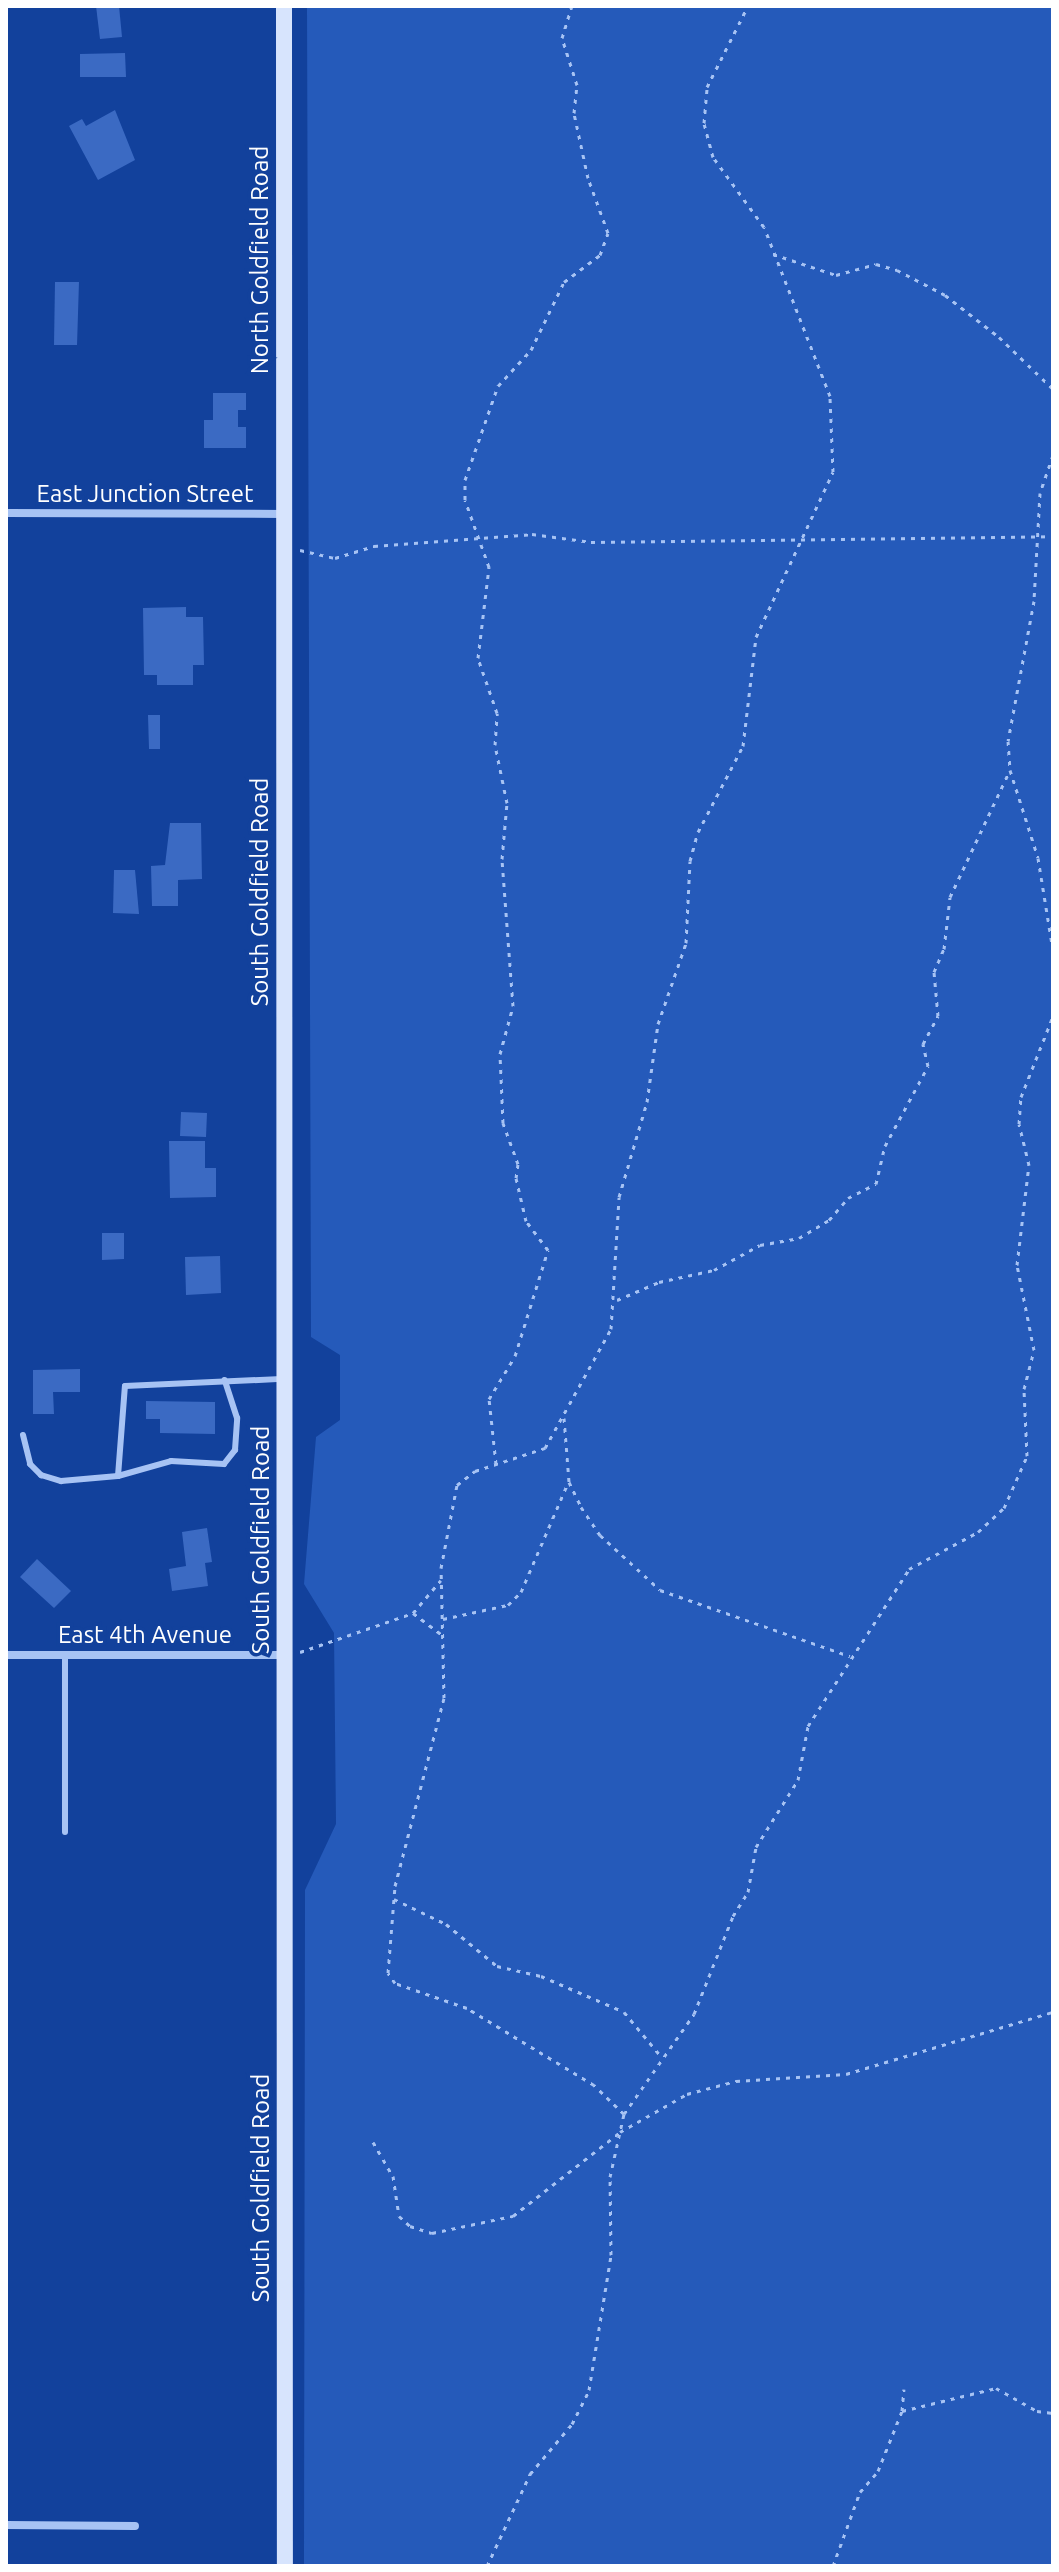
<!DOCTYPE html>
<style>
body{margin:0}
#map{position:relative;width:1059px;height:2572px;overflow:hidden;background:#12419c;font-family:Ubuntu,sans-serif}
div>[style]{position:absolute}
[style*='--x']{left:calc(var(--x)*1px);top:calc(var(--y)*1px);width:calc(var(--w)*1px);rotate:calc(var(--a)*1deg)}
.green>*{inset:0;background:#255aba}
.building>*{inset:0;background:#3b6ac3}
.path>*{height:3px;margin-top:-1.5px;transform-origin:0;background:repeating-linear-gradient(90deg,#a7c3f4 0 4px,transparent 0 10px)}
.service>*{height:6px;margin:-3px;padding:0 3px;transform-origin:3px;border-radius:3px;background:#a7c3f4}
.minor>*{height:8px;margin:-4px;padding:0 4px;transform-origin:4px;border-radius:4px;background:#a7c3f4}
.secondary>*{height:16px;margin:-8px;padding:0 8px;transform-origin:8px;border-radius:8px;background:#d7e4fd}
span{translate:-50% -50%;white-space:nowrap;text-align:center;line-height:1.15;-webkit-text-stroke:7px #12419c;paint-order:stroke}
.street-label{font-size:24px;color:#fff}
.frame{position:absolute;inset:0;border:8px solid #fff;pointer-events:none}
</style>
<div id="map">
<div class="green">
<i style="clip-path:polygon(307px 6px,1053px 6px,1053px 2566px,304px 2566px,305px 1890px,336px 1824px,334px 1633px,304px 1584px,316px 1437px,340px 1420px,340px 1355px,311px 1337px)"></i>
</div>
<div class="building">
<i style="clip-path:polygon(96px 6px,119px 6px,122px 37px,100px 39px)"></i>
<i style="clip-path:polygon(125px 53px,126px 77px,80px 77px,80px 54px)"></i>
<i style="clip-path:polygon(115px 110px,135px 160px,98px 180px,69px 126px,82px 119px,86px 126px)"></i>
<i style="clip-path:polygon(55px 282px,79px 282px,77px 345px,54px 345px)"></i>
<i style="clip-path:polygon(213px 393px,246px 393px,246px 410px,238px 410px,238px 427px,246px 427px,246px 448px,204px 448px,204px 420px,213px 420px)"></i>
<i style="clip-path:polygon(186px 607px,186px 617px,203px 617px,204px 665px,193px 665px,193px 685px,157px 685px,157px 675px,144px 675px,143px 608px)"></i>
<i style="clip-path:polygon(148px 715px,160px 715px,160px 749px,149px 749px)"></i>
<i style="clip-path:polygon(170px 823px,201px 823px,202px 879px,178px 880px,178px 906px,152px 906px,151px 866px,165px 865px)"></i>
<i style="clip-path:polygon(114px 870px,135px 870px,139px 914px,113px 913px)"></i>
<i style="clip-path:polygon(181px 1112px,207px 1113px,206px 1137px,180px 1136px)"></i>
<i style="clip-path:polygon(169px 1141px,205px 1141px,205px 1168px,216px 1168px,216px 1197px,170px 1198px)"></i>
<i style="clip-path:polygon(102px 1233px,124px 1233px,124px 1259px,102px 1260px)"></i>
<i style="clip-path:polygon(220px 1256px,221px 1293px,186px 1295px,185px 1257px)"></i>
<i style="clip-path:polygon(80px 1369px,80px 1392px,53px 1392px,54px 1414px,33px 1414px,33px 1370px)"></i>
<i style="clip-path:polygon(146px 1401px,215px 1402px,215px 1434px,160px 1433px,160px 1419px,146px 1419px)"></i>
<i style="clip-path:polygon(207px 1528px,212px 1562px,205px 1563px,208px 1586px,172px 1591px,169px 1569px,186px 1566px,182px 1532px)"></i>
<i style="clip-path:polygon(37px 1559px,71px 1591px,54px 1608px,20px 1577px)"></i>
</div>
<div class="path">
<i style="--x:773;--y:254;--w:66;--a:18.4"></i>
<i style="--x:836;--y:275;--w:41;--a:-15.4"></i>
<i style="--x:876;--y:264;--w:22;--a:16"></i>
<i style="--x:897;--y:270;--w:54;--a:27.5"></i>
<i style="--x:945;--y:295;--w:68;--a:37.9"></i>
<i style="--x:999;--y:337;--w:75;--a:43.9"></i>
<i style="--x:1053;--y:455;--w:40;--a:108.9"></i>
<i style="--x:1040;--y:493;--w:108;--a:93.2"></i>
<i style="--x:1034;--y:601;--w:142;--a:100.5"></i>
<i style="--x:1008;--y:741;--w:29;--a:86"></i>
<i style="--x:1010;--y:770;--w:92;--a:72.3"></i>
<i style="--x:1038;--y:858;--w:94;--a:80.8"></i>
<i style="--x:300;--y:550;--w:36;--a:13"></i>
<i style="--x:335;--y:558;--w:41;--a:-17.1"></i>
<i style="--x:374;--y:546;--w:158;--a:-4.3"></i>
<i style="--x:532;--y:534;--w:60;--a:7.7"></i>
<i style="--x:591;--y:542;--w:462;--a:-0.7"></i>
<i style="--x:617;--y:1300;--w:46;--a:-23.2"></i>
<i style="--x:659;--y:1282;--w:56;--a:-12.3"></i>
<i style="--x:714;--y:1270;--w:52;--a:-28.5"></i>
<i style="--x:760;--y:1245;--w:40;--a:-10"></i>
<i style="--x:799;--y:1238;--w:35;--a:-31"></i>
<i style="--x:829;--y:1220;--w:29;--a:-49"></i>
<i style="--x:848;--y:1198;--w:31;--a:-27"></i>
<i style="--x:876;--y:1184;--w:39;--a:-77"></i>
<i style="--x:885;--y:1146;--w:91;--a:-61.7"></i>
<i style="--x:928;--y:1066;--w:23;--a:-103"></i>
<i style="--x:923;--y:1044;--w:32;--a:-62"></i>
<i style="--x:938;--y:1016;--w:44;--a:-95.2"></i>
<i style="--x:934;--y:972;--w:25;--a:-67"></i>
<i style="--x:944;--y:949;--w:52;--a:-83.4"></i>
<i style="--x:950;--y:897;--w:140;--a:-64.7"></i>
<i style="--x:564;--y:1418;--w:64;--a:85.5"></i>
<i style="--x:569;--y:1482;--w:28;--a:64"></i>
<i style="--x:581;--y:1507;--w:34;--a:56"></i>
<i style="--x:600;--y:1535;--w:81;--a:42.5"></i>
<i style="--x:660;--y:1590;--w:201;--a:19.2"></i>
<i style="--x:496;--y:1464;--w:65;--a:-96.1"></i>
<i style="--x:489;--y:1399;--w:50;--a:-58.8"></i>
<i style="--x:515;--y:1356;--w:111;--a:-72.7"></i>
<i style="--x:548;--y:1250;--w:36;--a:-127"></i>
<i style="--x:526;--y:1221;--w:44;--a:-103.1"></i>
<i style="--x:516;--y:1178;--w:14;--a:-82"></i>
<i style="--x:518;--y:1164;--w:44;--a:-110.1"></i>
<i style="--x:503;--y:1123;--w:69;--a:-92.5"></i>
<i style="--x:500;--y:1054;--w:50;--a:-74.8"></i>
<i style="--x:513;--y:1006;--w:147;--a:-94.3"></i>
<i style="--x:502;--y:859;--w:56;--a:-84.9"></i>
<i style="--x:507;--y:803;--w:59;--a:-101.7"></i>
<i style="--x:495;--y:745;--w:32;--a:-86"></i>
<i style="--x:497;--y:713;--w:58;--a:-109.1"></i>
<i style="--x:478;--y:658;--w:92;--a:-83.1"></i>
<i style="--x:489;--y:567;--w:71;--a:-109.7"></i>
<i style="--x:465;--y:500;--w:20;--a:-90"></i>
<i style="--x:465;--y:480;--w:100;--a:-70.7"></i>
<i style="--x:498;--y:386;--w:49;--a:-47.5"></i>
<i style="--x:531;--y:350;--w:76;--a:-64.1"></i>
<i style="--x:564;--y:282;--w:45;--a:-36.9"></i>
<i style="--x:600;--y:255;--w:23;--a:-70"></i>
<i style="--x:608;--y:233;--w:59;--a:-110"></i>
<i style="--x:588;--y:178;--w:66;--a:-102.2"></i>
<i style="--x:574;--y:113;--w:28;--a:-84"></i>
<i style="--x:577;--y:85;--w:49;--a:-107.7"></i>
<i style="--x:562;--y:38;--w:34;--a:-73"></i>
<i style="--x:413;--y:1613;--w:39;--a:37"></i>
<i style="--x:443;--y:1619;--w:66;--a:-12.2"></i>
<i style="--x:508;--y:1605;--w:18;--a:-45"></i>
<i style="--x:521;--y:1592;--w:119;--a:-66.7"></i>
<i style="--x:300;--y:1652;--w:120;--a:-19"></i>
<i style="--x:413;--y:1613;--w:43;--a:-49.7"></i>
<i style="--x:394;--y:1899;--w:58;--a:25.7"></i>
<i style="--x:446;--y:1924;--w:66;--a:39.5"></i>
<i style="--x:497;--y:1966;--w:45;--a:12.8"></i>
<i style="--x:541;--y:1976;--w:90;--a:23.4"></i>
<i style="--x:624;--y:2012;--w:56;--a:50.1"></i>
<i style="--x:624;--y:2114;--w:42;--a:-136"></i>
<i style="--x:594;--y:2085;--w:149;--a:-148.8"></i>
<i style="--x:467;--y:2008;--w:76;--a:-160.9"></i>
<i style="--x:395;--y:1983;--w:12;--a:-125"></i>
<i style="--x:388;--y:1973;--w:87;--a:-85.4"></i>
<i style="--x:395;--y:1886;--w:194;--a:-75.4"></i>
<i style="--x:444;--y:1698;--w:130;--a:-91.3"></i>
<i style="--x:441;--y:1568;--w:85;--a:-79.1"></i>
<i style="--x:457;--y:1485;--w:23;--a:-38"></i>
<i style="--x:475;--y:1471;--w:74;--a:-18.2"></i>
<i style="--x:545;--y:1448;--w:136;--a:-61"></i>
<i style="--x:611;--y:1329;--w:132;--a:-86.5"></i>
<i style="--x:619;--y:1197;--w:99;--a:-73.6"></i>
<i style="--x:647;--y:1102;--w:79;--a:-82"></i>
<i style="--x:658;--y:1024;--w:86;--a:-70.9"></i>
<i style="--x:686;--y:943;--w:82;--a:-87.2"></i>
<i style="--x:690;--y:861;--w:30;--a:-75"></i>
<i style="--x:698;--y:832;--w:97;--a:-62.4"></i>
<i style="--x:743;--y:746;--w:110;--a:-83.2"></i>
<i style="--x:756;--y:637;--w:182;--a:-65"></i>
<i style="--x:833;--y:472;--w:76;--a:-92.3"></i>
<i style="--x:830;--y:396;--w:181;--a:-111.3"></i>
<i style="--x:764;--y:227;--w:87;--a:-126.1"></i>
<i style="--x:713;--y:157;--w:35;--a:-105"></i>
<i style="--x:704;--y:123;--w:36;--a:-85"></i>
<i style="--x:707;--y:87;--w:91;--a:-63.2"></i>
<i style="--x:373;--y:2142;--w:39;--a:60"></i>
<i style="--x:393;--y:2176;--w:40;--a:81.5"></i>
<i style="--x:399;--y:2216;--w:15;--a:42"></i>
<i style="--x:410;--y:2226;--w:23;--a:18"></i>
<i style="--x:432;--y:2233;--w:83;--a:-11.9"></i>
<i style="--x:513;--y:2216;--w:136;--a:-38.1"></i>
<i style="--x:620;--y:2132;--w:77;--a:-29.6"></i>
<i style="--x:687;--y:2094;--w:51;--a:-14.9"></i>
<i style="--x:736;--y:2081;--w:110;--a:-3.6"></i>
<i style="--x:846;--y:2074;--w:216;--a:-16.7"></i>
<i style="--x:902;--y:2411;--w:22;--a:-85"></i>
<i style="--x:487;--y:2566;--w:102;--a:-64.9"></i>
<i style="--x:530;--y:2474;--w:65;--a:-50"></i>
<i style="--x:572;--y:2424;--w:38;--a:-63"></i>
<i style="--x:589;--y:2390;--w:137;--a:-80.7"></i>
<i style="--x:611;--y:2255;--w:78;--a:-90.7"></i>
<i style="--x:610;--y:2177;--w:65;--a:-77.5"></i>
<i style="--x:624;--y:2114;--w:122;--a:-55"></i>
<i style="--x:694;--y:2014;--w:105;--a:-68.3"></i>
<i style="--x:733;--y:1916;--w:28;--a:-58"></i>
<i style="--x:748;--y:1892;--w:46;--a:-79.9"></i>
<i style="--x:756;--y:1847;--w:79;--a:-57.9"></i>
<i style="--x:798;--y:1780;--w:55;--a:-79.5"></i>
<i style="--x:808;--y:1726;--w:187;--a:-57.2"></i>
<i style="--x:909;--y:1569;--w:78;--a:-28.2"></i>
<i style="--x:978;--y:1532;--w:35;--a:-43"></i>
<i style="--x:1004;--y:1508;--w:57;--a:-66.1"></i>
<i style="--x:1027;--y:1456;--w:67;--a:-92.6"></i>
<i style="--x:1024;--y:1389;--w:40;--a:-75.6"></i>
<i style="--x:1034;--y:1350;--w:87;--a:-101.3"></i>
<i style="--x:1017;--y:1265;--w:101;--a:-83.2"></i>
<i style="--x:1029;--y:1165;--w:42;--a:-103.7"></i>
<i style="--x:1019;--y:1124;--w:27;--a:-86"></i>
<i style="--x:1021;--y:1097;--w:87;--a:-68.4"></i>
<i style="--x:833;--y:2566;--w:79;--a:-70"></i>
<i style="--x:860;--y:2492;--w:28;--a:-49"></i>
<i style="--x:878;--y:2471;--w:65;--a:-68.2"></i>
<i style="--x:902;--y:2411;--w:97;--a:-13.7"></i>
<i style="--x:996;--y:2388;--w:47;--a:29.3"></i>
<i style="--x:1037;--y:2411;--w:16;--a:7"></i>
</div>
<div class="service">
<i style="--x:23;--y:1435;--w:30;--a:76"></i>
<i style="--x:30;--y:1464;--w:16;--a:45"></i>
<i style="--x:41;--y:1475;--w:21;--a:17"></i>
<i style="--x:61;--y:1481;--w:57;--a:-5"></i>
<i style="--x:118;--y:1476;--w:55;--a:-15.8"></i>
<i style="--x:171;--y:1461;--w:53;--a:3.2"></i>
<i style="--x:224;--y:1464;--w:18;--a:-52"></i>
<i style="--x:235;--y:1450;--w:32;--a:-86"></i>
<i style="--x:237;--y:1418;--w:40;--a:-108"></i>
<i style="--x:118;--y:1476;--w:90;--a:-85.6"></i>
<i style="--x:125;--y:1386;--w:157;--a:-2.6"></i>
<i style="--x:65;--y:1832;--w:177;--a:-90"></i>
</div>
<div class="minor">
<i style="--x:6;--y:513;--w:278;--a:0.2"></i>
<i style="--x:6;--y:1655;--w:279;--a:0"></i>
<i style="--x:6;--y:2525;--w:129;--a:0.4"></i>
</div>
<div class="secondary">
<i style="--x:284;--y:6;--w:2560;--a:89.98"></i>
</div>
<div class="street-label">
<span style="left:260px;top:260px;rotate:-90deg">North Goldfield Road</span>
<span style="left:145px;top:494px">East Junction Street</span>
<span style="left:260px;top:892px;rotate:-90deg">South Goldfield Road</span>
<span style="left:261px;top:1540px;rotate:-90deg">South Goldfield Road</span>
<span style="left:145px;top:1635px">East 4th Avenue</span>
<span style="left:261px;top:2188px;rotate:-90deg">South Goldfield Road</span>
</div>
<div class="frame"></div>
</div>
